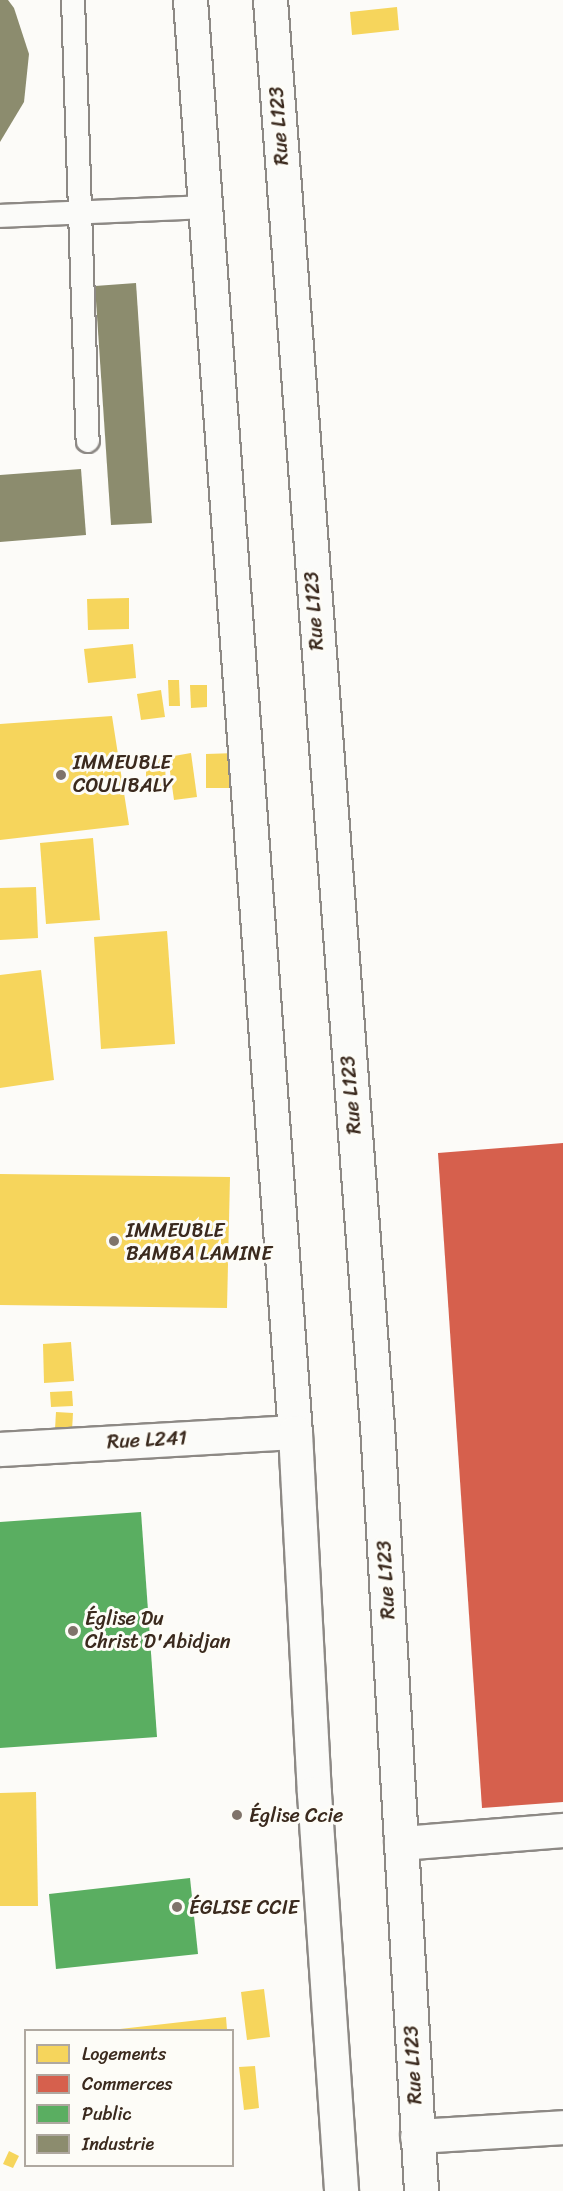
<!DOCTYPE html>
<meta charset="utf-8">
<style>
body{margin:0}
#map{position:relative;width:563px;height:2191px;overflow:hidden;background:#fcfbf8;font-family:Sriracha,sans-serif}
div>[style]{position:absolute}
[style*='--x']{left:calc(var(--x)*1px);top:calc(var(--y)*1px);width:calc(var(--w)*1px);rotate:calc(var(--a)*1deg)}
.homes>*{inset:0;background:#f6d55c}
.shops>*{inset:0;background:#d6604d}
.public>*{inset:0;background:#5aae61}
.industry>*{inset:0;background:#8c8c6e}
.roads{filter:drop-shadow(2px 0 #8d8985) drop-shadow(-2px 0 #8d8985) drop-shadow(0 2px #8d8985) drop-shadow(0 -2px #8d8985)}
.lane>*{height:22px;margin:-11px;padding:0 11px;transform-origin:11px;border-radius:11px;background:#fbfbf9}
.street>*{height:33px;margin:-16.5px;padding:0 16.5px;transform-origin:16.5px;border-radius:16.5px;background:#fbfbf9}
.secondary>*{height:33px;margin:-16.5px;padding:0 16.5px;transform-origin:16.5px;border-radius:16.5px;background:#fbfbf9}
.dots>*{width:16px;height:16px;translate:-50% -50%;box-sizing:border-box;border:3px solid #fdfcf7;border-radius:50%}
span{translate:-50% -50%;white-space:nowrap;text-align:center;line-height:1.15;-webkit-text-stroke:6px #fdfcf7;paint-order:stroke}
.street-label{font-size:20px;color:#3b2a1e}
.poi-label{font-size:20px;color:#3b2a1e}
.left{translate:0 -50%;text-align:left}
.legend{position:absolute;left:24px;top:2029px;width:210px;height:138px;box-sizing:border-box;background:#fdfcf7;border:2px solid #afa8a0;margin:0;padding:8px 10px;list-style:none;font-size:18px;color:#3b2a1e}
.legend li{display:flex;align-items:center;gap:12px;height:30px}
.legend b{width:30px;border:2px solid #afa8a0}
</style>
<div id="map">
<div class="homes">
<i style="clip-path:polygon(397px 7px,399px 30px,352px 35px,350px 12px)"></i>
<i style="clip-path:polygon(129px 598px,129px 629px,88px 630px,87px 599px)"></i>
<i style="clip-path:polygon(133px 644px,136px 678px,88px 683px,84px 649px)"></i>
<i style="clip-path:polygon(168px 680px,179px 680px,180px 706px,169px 706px)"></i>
<i style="clip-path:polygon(190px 685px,207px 685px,207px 707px,191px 708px)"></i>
<i style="clip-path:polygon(161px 690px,165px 717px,141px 720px,137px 694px)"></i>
<i style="clip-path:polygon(112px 716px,129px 825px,0 840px,0 724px)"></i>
<i style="clip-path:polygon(191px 753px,197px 797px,174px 800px,168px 757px)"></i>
<i style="clip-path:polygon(236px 753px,236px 788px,206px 788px,206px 754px)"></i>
<i style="clip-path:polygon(165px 759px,166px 792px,146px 793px,146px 760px)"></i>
<i style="clip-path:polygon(93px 838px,100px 920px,46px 924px,40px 843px)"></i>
<i style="clip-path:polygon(36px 887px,38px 938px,0 940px,0 888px)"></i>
<i style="clip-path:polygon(167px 931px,175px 1044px,101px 1049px,94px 937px)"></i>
<i style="clip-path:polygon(41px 970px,54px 1080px,0 1088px,0 975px)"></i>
<i style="clip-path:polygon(0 1174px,230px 1177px,227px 1308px,0 1305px)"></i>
<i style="clip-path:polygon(71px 1342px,74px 1381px,44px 1383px,43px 1344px)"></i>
<i style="clip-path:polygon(72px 1391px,73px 1406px,51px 1407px,50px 1392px)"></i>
<i style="clip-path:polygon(56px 1412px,73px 1413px,72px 1431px,55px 1429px)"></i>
<i style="clip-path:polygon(36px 1792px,38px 1906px,0 1906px,0 1793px)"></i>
<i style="clip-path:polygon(264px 1989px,270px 2037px,247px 2040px,241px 1992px)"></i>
<i style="clip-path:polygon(226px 2017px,227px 2030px,120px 2030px,120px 2029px)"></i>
<i style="clip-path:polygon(255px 2066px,259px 2108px,244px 2110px,239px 2067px)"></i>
<i style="clip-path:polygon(9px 2151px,19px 2156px,13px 2168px,3px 2164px)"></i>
</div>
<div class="shops">
<i style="clip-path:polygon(563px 1143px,563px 1802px,482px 1808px,438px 1153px)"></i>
</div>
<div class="public">
<i style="clip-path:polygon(141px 1512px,157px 1737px,0 1748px,0 1522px)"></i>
<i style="clip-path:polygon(190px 1878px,198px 1954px,56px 1969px,49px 1894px)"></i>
</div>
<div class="industry">
<i style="clip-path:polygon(0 0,8px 0,14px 8px,29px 54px,24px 102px,0 142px)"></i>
<i style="clip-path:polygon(136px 283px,152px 523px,111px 525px,95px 286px)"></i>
<i style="clip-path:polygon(81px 469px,86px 535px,0 542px,0 475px)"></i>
</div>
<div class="roads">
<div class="lane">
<i style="--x:73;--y:0;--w:441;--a:88.1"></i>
<i style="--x:0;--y:216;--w:208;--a:-2.5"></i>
</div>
<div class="street">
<i style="--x:0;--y:1449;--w:295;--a:-3.3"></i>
<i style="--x:401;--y:1843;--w:163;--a:-4.6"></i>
<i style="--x:417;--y:2136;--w:146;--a:-3.5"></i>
</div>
<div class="secondary">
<i style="--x:190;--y:0;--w:1436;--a:85.81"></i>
<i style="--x:295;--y:1432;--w:361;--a:87"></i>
<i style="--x:314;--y:1793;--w:399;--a:86.1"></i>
<i style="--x:270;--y:0;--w:1429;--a:85.71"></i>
<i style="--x:377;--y:1425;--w:767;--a:86.71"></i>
</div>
</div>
<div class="dots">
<i style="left:61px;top:775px;background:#7f736a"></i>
<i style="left:114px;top:1241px;background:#7f736a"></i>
<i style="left:73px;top:1631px;background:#7f736a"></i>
<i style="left:237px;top:1815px;background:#7f736a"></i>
<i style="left:177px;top:1907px;background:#7f736a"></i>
</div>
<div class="street-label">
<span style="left:279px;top:126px;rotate:-94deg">Rue L123</span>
<span style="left:314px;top:611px;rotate:-94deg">Rue L123</span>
<span style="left:351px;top:1095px;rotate:-95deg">Rue L123</span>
<span style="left:147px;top:1440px;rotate:-3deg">Rue L241</span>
<span style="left:386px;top:1580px;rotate:-93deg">Rue L123</span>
<span style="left:413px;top:2065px;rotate:-93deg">Rue L123</span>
</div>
<div class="poi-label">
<span class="left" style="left:73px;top:774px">IMMEUBLE<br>COULIBALY</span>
<span class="left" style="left:126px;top:1242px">IMMEUBLE<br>BAMBA LAMINE</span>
<span class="left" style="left:85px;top:1630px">Église Du<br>Christ D'Abidjan</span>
<span class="left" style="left:249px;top:1815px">Église Ccie</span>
<span class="left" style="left:189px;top:1907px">ÉGLISE CCIE</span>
</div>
<ul class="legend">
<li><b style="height:16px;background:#f6d55c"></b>Logements</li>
<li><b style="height:16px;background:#d6604d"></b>Commerces</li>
<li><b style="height:16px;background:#5aae61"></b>Public</li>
<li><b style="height:16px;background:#8c8c6e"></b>Industrie</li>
</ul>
</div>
